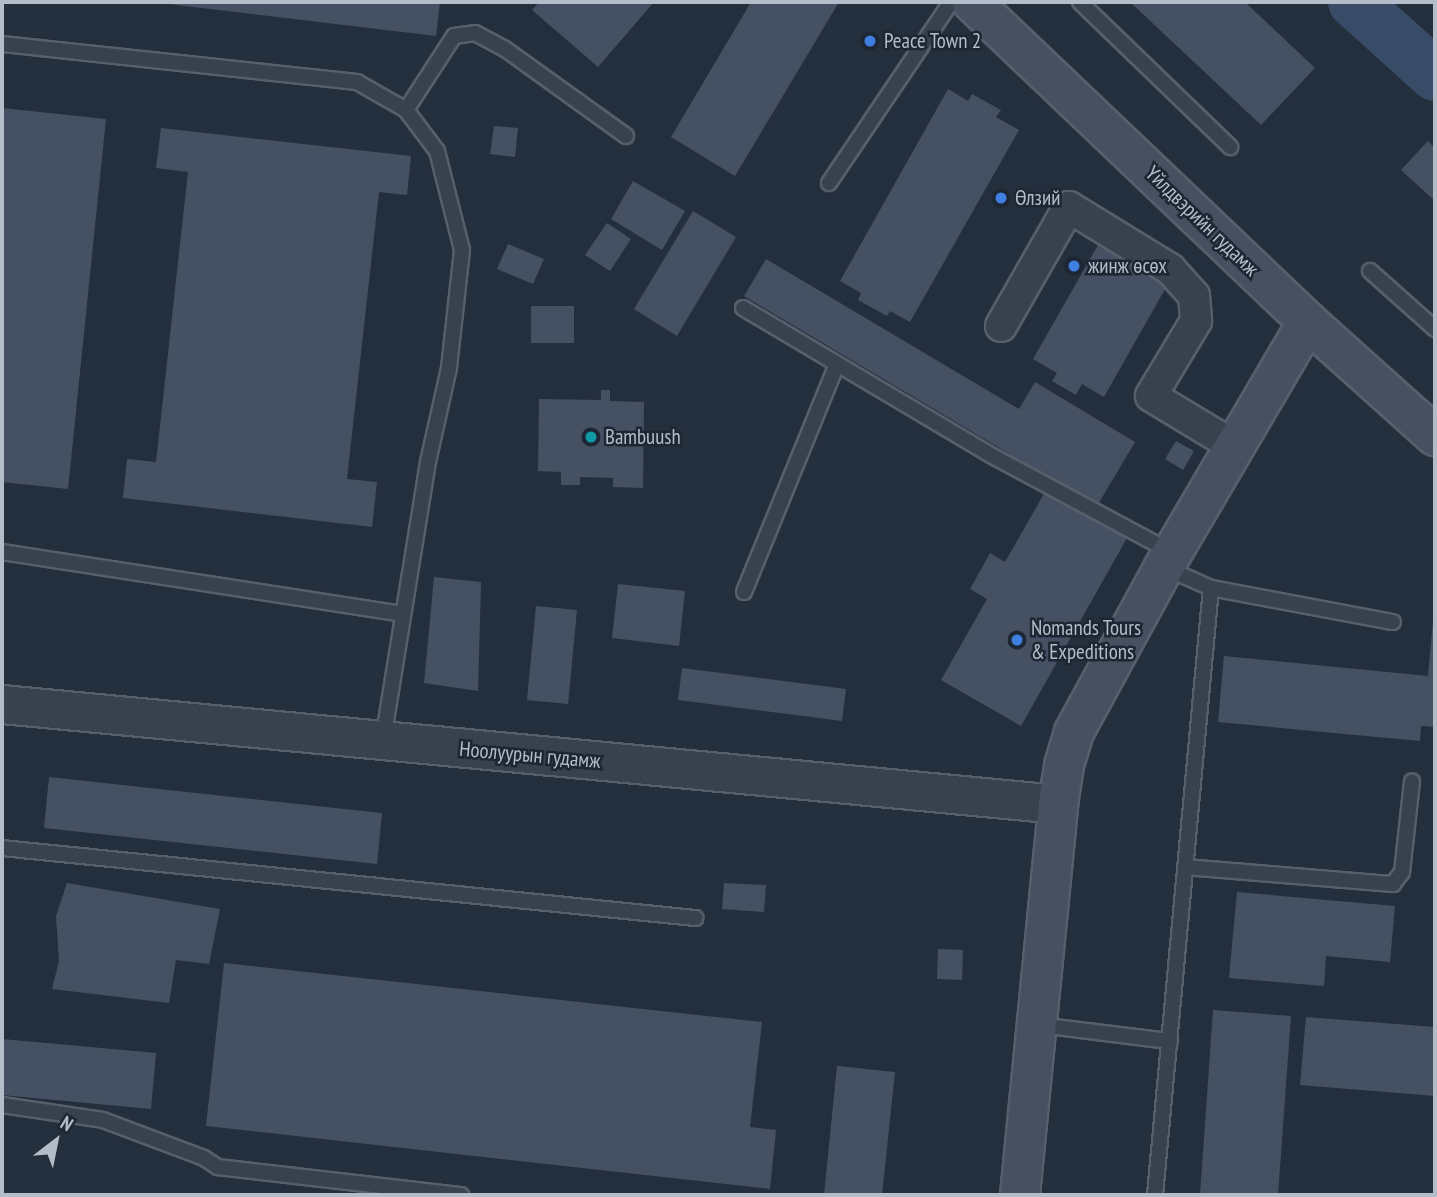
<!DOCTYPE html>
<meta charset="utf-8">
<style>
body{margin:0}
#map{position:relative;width:1437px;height:1197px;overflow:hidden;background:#242f3e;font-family:"PT Sans Narrow",sans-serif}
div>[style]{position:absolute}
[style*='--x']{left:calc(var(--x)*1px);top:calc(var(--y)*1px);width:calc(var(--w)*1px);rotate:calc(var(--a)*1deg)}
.river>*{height:52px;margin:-26px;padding:0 26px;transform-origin:26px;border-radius:26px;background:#394c67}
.building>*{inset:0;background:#455162}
.roads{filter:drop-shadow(2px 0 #565f6c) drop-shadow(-2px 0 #565f6c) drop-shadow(0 2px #565f6c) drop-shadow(0 -2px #565f6c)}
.service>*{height:14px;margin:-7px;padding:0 7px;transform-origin:7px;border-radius:7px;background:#38414e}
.minor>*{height:30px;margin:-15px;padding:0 15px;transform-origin:15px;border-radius:15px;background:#38414e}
.tertiary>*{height:37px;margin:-18.5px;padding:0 18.5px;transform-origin:18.5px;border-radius:18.5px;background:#38414e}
.secondary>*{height:38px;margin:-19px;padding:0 19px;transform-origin:19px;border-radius:19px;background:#465061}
.dots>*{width:19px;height:19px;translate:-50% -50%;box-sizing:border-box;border:4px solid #1d2633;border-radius:50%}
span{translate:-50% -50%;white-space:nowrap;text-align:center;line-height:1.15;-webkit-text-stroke:5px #1d2633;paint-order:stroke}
.poi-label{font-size:21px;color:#b4bcc9}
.left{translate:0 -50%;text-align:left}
.street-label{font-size:21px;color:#b4bcc9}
.frame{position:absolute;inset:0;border:4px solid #b4bcc9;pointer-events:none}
.north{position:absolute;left:21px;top:1106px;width:70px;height:70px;-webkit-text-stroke:5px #1d2633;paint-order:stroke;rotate:32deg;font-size:19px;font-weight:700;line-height:28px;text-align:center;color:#b4bcc9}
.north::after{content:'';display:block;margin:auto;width:24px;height:32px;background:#b4bcc9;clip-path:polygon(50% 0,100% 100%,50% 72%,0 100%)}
</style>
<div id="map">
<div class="river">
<i style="--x:1354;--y:2;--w:109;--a:42"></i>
</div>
<div class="building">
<i style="clip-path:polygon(152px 2px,440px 2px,436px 36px)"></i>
<i style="clip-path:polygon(539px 2px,654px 2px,598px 67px,532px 10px)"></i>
<i style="clip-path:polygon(751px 2px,839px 2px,735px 176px,671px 137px)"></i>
<i style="clip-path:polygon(1130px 2px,1245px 2px,1315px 68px,1261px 125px)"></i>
<i style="clip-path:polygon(948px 89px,968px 101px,972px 94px,1001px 110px,996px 117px,1019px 130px,910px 322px,890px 311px,887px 316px,858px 300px,861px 293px,840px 281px)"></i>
<i style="clip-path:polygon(2px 108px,106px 119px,68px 489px,2px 482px)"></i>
<i style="clip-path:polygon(494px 126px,518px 128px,515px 157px,490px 154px)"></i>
<i style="clip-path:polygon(161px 128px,411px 156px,407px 195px,379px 192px,347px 479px,377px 482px,372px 527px,123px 498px,127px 459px,156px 462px,188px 172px,156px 168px)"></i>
<i style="clip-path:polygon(1428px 141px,1435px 148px,1435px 201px,1401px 170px)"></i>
<i style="clip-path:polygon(633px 181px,685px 211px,662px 250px,611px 219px)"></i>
<i style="clip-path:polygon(693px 211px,736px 237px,677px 336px,634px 309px)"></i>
<i style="clip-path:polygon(607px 223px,631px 239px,610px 271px,585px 255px)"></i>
<i style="clip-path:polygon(508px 244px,544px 259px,533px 284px,497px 269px)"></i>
<i style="clip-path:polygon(1098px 245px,1119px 257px,1125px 246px,1169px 282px,1104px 397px,1082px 384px,1076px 395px,1052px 381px,1057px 373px,1033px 359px)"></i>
<i style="clip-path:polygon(766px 259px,1019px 409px,1035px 382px,1135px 442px,1097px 506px,744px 296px)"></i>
<i style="clip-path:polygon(531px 306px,574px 306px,574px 343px,531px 343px)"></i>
<i style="clip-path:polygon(601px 390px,610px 390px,610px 401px,644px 402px,643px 488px,613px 487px,613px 478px,580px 477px,580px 485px,561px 485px,561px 472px,538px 471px,539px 399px,601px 400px)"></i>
<i style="clip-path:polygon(1176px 441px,1194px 451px,1183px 470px,1165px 459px)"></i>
<i style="clip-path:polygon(1045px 492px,1127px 538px,1021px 726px,941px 680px,987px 599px,970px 589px,990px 553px,1005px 562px)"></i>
<i style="clip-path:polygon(434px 577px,481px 582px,478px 691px,424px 683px)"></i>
<i style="clip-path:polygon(618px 584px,685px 591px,679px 646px,612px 638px)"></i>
<i style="clip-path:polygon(536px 606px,577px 610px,568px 704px,527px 700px)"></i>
<i style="clip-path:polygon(1433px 621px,1435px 727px,1421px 726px,1420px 741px,1218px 722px,1224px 656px,1428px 676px)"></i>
<i style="clip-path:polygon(682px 668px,846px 689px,842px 721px,678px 700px)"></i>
<i style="clip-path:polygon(49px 777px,382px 813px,377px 864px,44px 828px)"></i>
<i style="clip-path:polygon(67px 883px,220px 909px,209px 964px,176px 960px,169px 1003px,52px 989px,59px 961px,56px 916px)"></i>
<i style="clip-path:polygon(724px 883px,766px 885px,764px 912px,722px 909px)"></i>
<i style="clip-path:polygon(1237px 892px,1395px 906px,1390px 962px,1326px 956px,1324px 986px,1229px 978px)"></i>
<i style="clip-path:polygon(938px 949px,963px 950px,962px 980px,937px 979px)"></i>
<i style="clip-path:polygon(224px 963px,762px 1022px,750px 1127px,776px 1130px,770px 1189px,206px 1126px)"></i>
<i style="clip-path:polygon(1213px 1010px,1291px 1016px,1278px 1195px,1200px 1195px)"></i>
<i style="clip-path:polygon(1306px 1017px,1435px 1027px,1435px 1096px,1300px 1085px)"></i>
<i style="clip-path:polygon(2px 1039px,156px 1053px,151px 1109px,2px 1095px)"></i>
<i style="clip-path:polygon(837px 1066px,895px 1072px,882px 1195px,824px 1195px)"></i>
</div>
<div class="roads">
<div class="service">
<i style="--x:1080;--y:2;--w:209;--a:44"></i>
<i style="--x:2;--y:44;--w:357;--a:6.1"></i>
<i style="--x:357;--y:82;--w:56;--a:29.7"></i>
<i style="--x:406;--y:110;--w:51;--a:52.9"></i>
<i style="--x:437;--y:151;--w:102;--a:75.8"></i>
<i style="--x:462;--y:250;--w:119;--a:96.3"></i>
<i style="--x:449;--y:368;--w:96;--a:102.6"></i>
<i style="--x:428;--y:462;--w:282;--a:99.2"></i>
<i style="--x:406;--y:110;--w:88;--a:-57"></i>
<i style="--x:454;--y:36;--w:21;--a:-8"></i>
<i style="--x:475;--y:33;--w:34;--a:28"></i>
<i style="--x:505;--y:49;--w:149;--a:35.7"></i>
<i style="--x:829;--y:183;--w:218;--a:-56"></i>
<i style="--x:1370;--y:271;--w:87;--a:41.7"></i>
<i style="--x:743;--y:308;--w:294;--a:30.7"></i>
<i style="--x:996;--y:458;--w:199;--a:28.2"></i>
<i style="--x:2;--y:552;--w:406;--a:8.8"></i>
<i style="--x:1166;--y:568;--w:49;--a:24"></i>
<i style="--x:1211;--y:588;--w:185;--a:10.6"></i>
<i style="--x:744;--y:592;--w:246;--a:-67.8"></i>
<i style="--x:2;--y:848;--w:697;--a:5.77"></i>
<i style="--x:1185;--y:867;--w:209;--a:4.7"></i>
<i style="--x:1393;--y:884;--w:15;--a:-53"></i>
<i style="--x:1402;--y:872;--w:91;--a:-83.7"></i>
<i style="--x:1039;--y:1025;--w:132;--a:7"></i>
<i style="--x:2;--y:1105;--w:102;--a:8.4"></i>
<i style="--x:103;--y:1120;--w:108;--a:20.6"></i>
<i style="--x:204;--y:1158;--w:17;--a:33"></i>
<i style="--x:218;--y:1167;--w:245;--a:6.6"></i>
<i style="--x:1155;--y:1195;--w:610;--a:-84.73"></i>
</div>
<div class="minor">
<i style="--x:1001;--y:326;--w:137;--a:-60.3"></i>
<i style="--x:1069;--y:207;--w:119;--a:31.5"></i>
<i style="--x:1170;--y:269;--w:36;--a:48"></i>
<i style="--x:1194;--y:296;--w:25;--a:85"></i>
<i style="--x:1196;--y:321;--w:87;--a:121"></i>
<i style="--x:1151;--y:396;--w:97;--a:31.1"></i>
</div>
<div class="tertiary">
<i style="--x:2;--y:704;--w:1061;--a:5.41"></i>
</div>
<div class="secondary">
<i style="--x:972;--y:2;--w:464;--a:43.6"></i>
<i style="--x:1308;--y:322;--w:171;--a:41.9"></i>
<i style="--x:1020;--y:1195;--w:393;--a:-84.4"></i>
<i style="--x:1058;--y:804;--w:39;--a:-81"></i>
<i style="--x:1064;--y:765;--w:34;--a:-73"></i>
<i style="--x:1074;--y:732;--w:188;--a:-61.4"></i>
<i style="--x:1164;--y:567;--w:284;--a:-59.6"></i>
</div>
</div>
<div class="dots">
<i style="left:870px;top:41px;background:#3f7fe0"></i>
<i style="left:1001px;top:198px;background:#3f7fe0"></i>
<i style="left:1074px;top:266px;background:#3f7fe0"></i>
<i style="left:591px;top:437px;background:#0f9aa8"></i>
<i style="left:1017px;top:640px;background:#3f7fe0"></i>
</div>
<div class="poi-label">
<span class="left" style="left:884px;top:41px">Peace Town 2</span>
<span class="left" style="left:1015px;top:198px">Өлзий</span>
<span class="left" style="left:1088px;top:266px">жинж өсөх</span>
<span class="left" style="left:605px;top:437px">Bambuush</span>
<span class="left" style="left:1031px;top:640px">Nomands Tours<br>&amp; Expeditions</span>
</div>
<div class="street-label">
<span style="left:1202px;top:221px;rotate:44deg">Yйлдвэрийн гудамж</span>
<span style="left:530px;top:755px;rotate:5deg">Ноолуурын гудамж</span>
</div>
<div class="frame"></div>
<div class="north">N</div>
</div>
